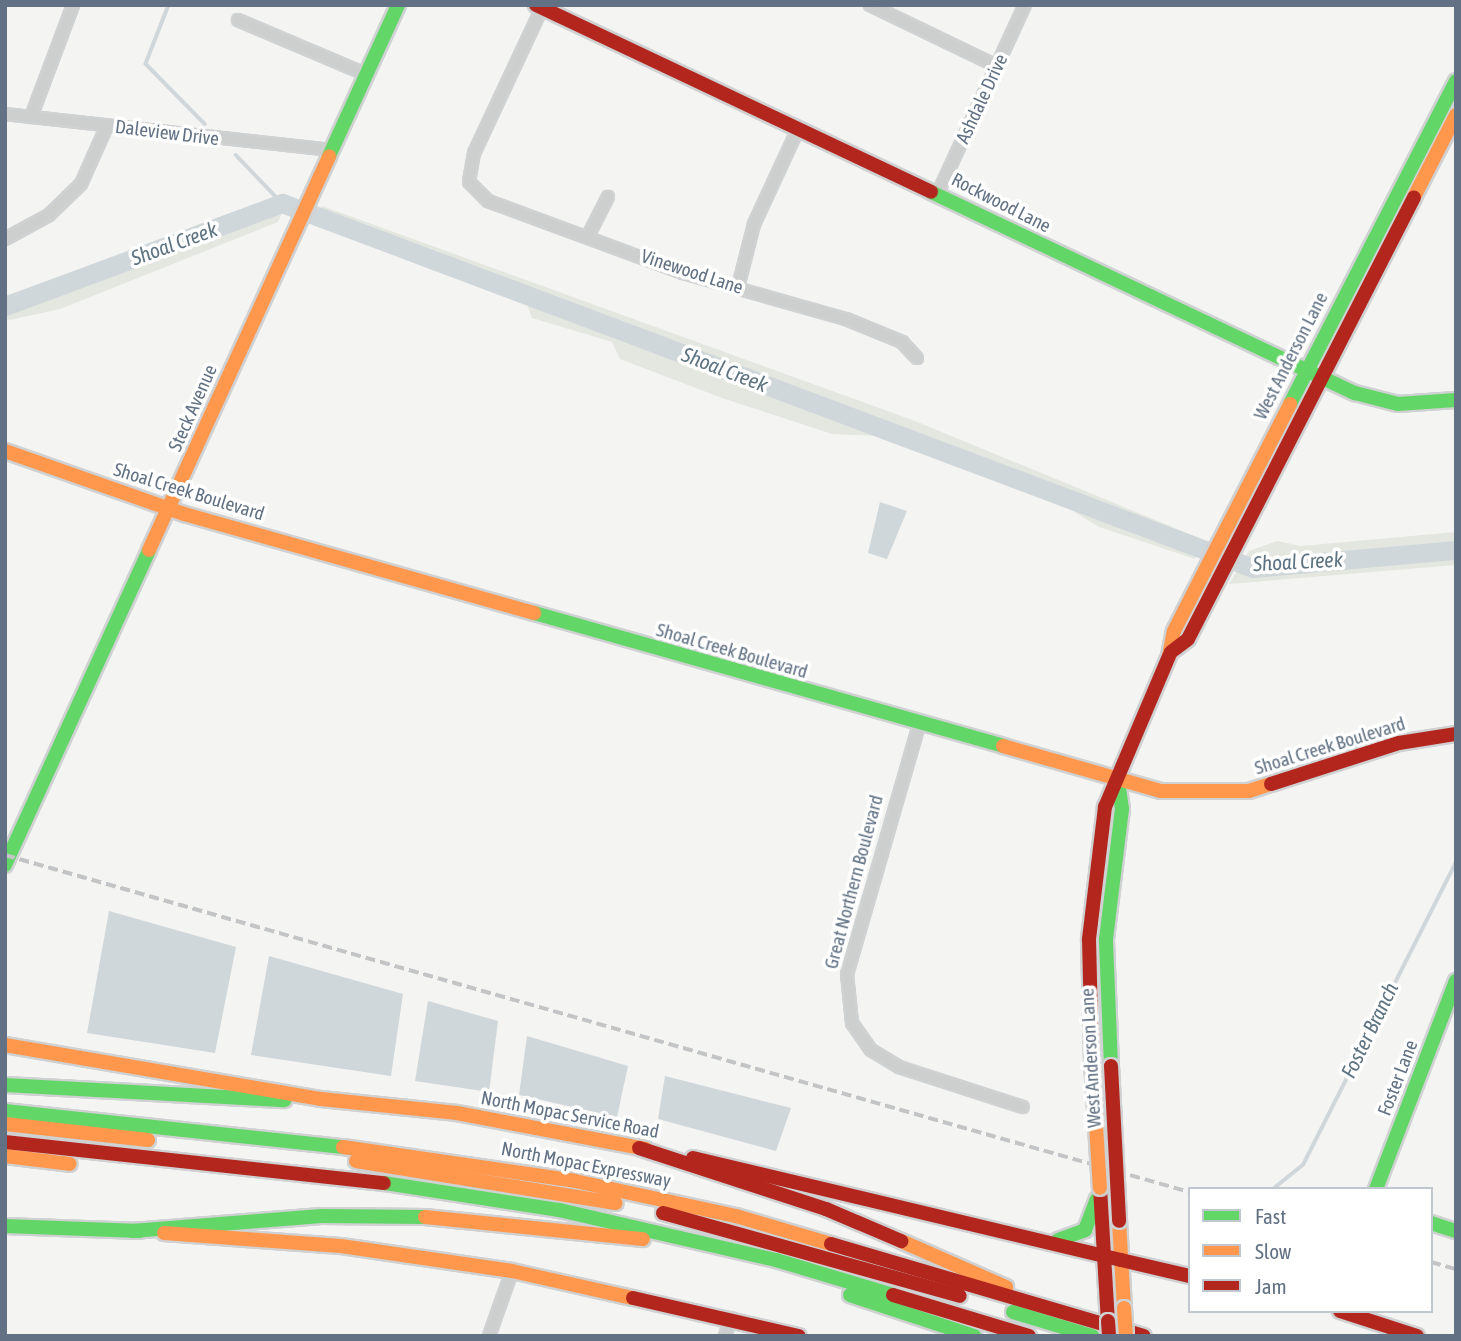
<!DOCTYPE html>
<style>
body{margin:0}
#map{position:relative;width:1461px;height:1341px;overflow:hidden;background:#f4f4f2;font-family:"Asap Condensed",sans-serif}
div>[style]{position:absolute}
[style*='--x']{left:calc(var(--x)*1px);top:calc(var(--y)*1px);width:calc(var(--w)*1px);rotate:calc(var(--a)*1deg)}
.green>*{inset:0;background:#e3e7e0}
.water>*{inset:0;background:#d0d7da}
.stream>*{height:3.5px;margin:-1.75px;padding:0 1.75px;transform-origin:1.75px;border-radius:1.75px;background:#d0d7da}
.river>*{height:19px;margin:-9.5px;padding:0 9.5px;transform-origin:9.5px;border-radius:9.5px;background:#d0d7da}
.roads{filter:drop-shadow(2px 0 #cfd1d2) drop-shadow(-2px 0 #cfd1d2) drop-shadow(0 2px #cfd1d2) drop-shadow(0 -2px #cfd1d2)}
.street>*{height:10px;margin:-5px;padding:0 5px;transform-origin:5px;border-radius:5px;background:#cdcfcf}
.fast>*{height:14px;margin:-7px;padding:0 7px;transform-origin:7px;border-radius:7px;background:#63d668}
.slow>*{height:14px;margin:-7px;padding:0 7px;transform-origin:7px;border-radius:7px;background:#ff974d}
.jam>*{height:14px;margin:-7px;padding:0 7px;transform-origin:7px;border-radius:7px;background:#b3261e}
.rail>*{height:3.5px;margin-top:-1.75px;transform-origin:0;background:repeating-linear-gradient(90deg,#c3c4c5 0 10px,transparent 0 15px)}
.bridges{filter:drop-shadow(2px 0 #cfd1d2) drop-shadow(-2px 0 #cfd1d2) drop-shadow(0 2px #cfd1d2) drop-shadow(0 -2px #cfd1d2)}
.slow-bridge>*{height:14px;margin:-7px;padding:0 7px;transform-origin:7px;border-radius:7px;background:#ff974d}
.jam-bridge>*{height:14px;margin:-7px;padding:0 7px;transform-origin:7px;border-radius:7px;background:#b3261e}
span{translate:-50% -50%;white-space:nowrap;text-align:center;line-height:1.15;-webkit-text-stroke:7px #fff;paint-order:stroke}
.street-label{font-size:19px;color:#627284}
.water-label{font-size:21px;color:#5e7482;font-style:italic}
.frame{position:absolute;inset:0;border:7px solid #627284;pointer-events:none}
.legend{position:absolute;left:1188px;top:1187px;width:245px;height:126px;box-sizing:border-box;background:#fff;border:2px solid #c0c7ce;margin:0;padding:9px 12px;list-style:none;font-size:21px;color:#627284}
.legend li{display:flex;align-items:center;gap:14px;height:35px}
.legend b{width:35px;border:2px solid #c0c7ce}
</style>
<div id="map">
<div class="green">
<i style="clip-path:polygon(289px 195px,278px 222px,60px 309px,5px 321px,5px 296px)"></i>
<i style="clip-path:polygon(322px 206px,915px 421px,1204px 540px,1195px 559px,1099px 527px,1050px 497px,879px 436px,832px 434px,722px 398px,620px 359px,612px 342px,532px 318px,526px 302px,313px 225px)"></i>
<i style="clip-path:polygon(1456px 532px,1456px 565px,1229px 584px,1249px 551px,1277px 541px,1301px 546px)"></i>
</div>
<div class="water">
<i style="clip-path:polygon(880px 502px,907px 511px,887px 559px,868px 553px)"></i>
<i style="clip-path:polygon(109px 911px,236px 947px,215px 1053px,87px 1033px)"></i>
<i style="clip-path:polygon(269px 956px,403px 994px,391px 1076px,251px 1055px)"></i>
<i style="clip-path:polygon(428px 1001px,498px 1021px,489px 1092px,415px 1081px)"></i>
<i style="clip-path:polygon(527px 1036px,628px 1066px,617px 1117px,519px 1095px)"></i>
<i style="clip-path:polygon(665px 1076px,791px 1108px,776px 1151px,658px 1119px)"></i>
</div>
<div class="stream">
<i style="--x:169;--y:5;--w:63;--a:111.3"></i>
<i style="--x:146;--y:64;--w:84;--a:45.5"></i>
<i style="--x:236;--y:155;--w:66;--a:46.2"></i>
<i style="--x:1273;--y:1189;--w:38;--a:-39"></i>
<i style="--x:1303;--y:1165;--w:339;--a:-63.2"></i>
</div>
<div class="river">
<i style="--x:5;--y:306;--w:296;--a:-20.4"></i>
<i style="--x:282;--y:203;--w:1037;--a:20.6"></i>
<i style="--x:1253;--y:568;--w:204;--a:-5.1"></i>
</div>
<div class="roads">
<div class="street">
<i style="--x:870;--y:5;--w:141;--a:25.7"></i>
<i style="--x:542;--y:8;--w:160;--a:115.1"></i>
<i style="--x:474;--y:153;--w:29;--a:100"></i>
<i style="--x:469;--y:182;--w:27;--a:45"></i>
<i style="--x:488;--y:201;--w:208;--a:20.3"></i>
<i style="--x:683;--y:273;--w:169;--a:15.8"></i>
<i style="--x:846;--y:319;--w:61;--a:22.3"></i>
<i style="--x:902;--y:342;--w:22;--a:47"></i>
<i style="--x:238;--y:20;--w:138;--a:23"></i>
<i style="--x:5;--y:114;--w:326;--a:6.3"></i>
<i style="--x:31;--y:117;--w:120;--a:-69.4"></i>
<i style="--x:938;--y:193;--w:207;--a:-65.2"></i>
<i style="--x:588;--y:236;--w:44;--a:-62.9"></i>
<i style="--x:5;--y:239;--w:50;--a:-28.6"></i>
<i style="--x:49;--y:215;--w:45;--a:-44.1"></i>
<i style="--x:81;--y:184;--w:64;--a:-65.9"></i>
<i style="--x:738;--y:287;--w:65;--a:-75.7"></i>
<i style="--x:754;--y:224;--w:105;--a:-65.1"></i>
<i style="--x:919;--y:725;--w:259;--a:106.1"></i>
<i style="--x:847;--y:974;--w:49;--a:84.2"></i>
<i style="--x:852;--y:1023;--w:33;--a:55"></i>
<i style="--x:871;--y:1050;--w:33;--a:31"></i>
<i style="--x:899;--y:1067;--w:130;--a:17.9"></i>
<i style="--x:489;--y:1336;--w:69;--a:-70.5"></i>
<i style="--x:725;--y:1336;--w:19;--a:-72"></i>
</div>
<div class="fast">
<i style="--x:329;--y:156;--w:166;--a:-65.4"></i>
<i style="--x:931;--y:192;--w:469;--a:25.4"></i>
<i style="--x:1355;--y:393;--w:44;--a:14.3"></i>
<i style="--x:1398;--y:404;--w:58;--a:-3.9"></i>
<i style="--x:1290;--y:404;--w:363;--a:-62.8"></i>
<i style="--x:534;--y:613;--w:487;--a:15.8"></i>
<i style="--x:5;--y:865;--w:346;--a:-65.4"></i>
<i style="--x:1111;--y:1066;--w:127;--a:-92.3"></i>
<i style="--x:1106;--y:939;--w:131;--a:-83"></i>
<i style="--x:1122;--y:809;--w:27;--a:-98"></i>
<i style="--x:5;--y:1085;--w:280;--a:3.1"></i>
<i style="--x:5;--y:1111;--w:340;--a:6.1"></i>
<i style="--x:384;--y:1183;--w:177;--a:8.8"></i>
<i style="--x:559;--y:1210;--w:223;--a:13"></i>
<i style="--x:776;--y:1260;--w:122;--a:16.7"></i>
<i style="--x:1376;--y:1189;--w:223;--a:-69"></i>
<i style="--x:1431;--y:1223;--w:26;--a:18"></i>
<i style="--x:5;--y:1226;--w:135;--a:2.1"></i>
<i style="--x:132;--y:1231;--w:190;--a:-4.5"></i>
<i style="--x:321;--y:1216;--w:104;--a:0.6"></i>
<i style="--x:1058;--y:1240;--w:29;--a:-20"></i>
<i style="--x:1085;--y:1230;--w:33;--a:-69"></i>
<i style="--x:850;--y:1295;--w:131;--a:18.3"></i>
<i style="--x:1013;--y:1312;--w:83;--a:16.9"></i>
</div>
<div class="slow">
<i style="--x:1414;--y:197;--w:92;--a:-62.9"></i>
<i style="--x:5;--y:451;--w:190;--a:19.4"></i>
<i style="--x:184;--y:514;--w:364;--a:15.8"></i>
<i style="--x:149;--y:550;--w:433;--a:-65.4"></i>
<i style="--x:1169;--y:656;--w:25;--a:-79"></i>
<i style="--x:1174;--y:631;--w:255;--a:-62.9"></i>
<i style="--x:1003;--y:746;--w:164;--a:15.9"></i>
<i style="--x:1161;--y:791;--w:88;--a:0"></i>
<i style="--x:1249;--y:791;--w:23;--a:-18"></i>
<i style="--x:5;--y:1045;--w:321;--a:9.7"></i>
<i style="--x:321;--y:1099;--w:137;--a:5.9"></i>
<i style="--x:457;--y:1113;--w:192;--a:10.8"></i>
<i style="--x:5;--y:1124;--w:144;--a:6.4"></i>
<i style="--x:343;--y:1147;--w:234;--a:8.3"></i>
<i style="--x:575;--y:1181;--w:165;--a:12.3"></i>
<i style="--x:736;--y:1216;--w:99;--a:16.4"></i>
<i style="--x:5;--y:1156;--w:65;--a:7"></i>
<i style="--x:356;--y:1161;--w:263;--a:9.2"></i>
<i style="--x:425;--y:1217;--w:219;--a:5.8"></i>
<i style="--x:1119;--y:1221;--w:87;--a:86.7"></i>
<i style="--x:164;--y:1233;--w:177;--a:4.2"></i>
<i style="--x:341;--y:1246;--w:173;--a:8.3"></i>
<i style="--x:512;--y:1271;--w:124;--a:12.6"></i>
<i style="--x:901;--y:1241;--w:115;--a:23.7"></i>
</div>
<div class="jam">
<i style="--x:536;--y:5;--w:437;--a:25.3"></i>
<i style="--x:1171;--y:652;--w:21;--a:-37"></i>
<i style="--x:1188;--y:639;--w:496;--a:-62.9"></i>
<i style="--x:1271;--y:784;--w:134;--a:-17.8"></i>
<i style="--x:1399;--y:743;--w:58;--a:-9"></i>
<i style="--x:1092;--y:1062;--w:123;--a:-91.4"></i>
<i style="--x:1089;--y:939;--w:133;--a:-83.1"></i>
<i style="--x:1105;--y:807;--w:164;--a:-67"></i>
<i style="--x:5;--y:1142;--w:381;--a:6.2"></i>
<i style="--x:639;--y:1148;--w:197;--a:18.1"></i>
<i style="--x:826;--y:1209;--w:82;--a:23.1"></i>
<i style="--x:693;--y:1158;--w:440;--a:13.4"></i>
<i style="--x:1100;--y:1188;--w:133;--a:86.6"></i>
<i style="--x:663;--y:1213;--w:308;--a:15.6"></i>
<i style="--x:831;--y:1244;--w:326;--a:16.4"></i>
<i style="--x:1121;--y:1260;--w:71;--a:13.1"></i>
<i style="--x:893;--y:1295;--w:142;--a:16.8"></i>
<i style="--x:633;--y:1298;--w:170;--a:12.9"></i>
<i style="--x:1340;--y:1311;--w:81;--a:18"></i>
</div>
</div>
<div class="rail">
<i style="--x:5;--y:855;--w:1232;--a:15.88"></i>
<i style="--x:1431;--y:1262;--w:26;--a:16"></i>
</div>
<div class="bridges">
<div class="slow-bridge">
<i style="--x:1092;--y:1062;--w:126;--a:86.4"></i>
<i style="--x:1124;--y:1308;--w:28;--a:86"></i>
</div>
<div class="jam-bridge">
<i style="--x:1111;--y:1066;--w:155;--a:87"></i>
<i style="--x:1108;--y:1321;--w:15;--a:86"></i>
</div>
</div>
<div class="street-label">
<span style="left:982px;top:99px;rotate:-65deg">Ashdale Drive</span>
<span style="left:167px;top:133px;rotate:7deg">Daleview Drive</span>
<span style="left:1001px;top:203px;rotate:27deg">Rockwood Lane</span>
<span style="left:692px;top:272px;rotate:18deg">Vinewood Lane</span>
<span style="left:1291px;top:356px;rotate:-63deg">West Anderson Lane</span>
<span style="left:193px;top:408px;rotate:-66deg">Steck Avenue</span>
<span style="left:189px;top:492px;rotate:17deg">Shoal Creek Boulevard</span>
<span style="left:732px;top:651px;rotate:16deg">Shoal Creek Boulevard</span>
<span style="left:1330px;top:746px;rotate:-17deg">Shoal Creek Boulevard</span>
<span style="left:854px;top:882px;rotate:-75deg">Great Northern Boulevard</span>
<span style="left:1091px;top:1058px;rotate:-93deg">West Anderson Lane</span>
<span style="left:1398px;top:1078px;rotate:-69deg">Foster Lane</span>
<span style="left:570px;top:1115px;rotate:11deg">North Mopac Service Road</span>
<span style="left:586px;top:1165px;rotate:11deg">North Mopac Expressway</span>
</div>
<div class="water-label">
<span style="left:174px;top:243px;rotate:-20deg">Shoal Creek</span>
<span style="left:725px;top:369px;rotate:21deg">Shoal Creek</span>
<span style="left:1298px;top:561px;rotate:-3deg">Shoal Creek</span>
<span style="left:1369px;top:1030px;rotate:-64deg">Foster Branch</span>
</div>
<div class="frame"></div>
<ul class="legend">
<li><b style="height:9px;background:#63d668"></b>Fast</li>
<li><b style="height:9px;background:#ff974d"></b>Slow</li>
<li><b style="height:9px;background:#b3261e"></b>Jam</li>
</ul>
</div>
